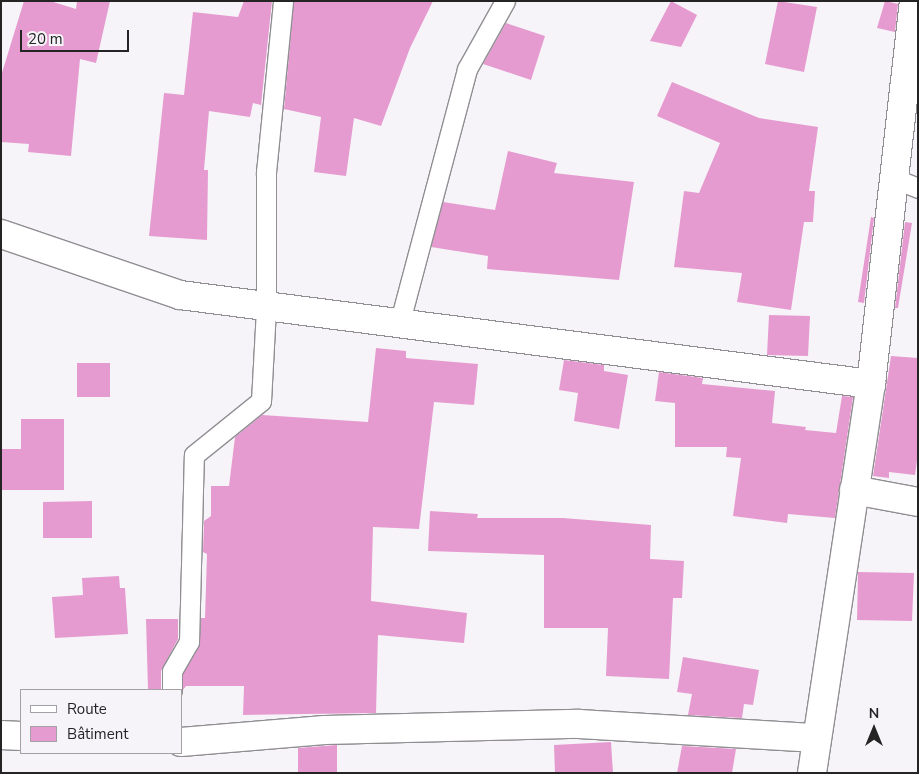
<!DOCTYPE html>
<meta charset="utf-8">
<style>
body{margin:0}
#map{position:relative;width:919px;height:774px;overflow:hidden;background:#f6f4f8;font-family:"Nunito Sans",sans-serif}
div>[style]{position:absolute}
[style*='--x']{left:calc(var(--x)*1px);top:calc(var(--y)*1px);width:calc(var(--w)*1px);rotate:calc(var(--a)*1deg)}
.building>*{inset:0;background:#e69bd0}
.roads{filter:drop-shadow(1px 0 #908e92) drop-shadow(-1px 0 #908e92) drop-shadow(0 1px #908e92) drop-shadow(0 -1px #908e92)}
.service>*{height:19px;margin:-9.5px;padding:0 9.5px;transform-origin:9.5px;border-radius:9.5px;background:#fff}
.minor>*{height:28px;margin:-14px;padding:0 14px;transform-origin:14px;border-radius:14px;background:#fff}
span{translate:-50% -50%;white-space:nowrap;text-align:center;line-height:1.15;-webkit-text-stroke:4px #f6f4f8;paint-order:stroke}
.frame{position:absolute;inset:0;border:2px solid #242425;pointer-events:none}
.legend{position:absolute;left:20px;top:689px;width:162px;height:65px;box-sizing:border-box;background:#f6f4f8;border:1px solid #a2a1a4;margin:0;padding:6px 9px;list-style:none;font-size:15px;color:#242425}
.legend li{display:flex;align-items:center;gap:10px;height:25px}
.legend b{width:25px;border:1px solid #a2a1a4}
.north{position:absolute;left:849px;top:704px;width:50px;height:50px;-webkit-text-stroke:4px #f6f4f8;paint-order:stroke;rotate:0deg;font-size:14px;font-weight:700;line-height:20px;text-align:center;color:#242425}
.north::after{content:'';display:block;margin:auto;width:18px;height:22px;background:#242425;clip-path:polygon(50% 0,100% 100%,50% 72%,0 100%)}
.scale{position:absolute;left:20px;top:30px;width:109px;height:22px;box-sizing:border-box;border:2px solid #242425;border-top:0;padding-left:6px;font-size:15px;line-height:18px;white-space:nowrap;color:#242425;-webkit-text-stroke:4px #f6f4f8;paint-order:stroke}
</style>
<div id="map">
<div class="building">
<i style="clip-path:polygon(24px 1px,50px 1px,76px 9px,77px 1px,110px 1px,96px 63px,80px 59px,71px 156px,28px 152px,29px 144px,1px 142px,1px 76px)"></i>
<i style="clip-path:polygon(244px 1px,272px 1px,261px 105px,253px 103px,250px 117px,209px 111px,204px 170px,208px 170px,207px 240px,149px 236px,164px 93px,184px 95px,193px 12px,238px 17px)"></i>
<i style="clip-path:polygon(294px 1px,433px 1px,410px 48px,381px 126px,354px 118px,346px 176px,314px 172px,321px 117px,284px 109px)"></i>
<i style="clip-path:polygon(671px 1px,697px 15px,681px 47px,650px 41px)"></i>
<i style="clip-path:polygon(778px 1px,817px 7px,804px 72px,765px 64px)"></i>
<i style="clip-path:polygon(885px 1px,898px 4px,895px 32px,877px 28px)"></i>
<i style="clip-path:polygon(506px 23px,545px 36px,531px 80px,483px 64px)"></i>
<i style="clip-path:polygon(672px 82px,759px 118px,818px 127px,809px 191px,815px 191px,813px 222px,804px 222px,791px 310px,737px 302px,742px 273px,674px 267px,684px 191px,699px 193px,720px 143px,657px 116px)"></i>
<i style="clip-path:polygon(508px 151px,557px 163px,554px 173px,634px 182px,619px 280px,487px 269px,488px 256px,431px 247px,443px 202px,495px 210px)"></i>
<i style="clip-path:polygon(871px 217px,874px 218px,864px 303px,858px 302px)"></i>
<i style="clip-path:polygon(905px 222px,912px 223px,898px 308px,895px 308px)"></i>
<i style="clip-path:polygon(769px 315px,810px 316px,808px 356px,767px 355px)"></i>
<i style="clip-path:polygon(376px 348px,406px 351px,406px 358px,478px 364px,474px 405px,434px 402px,419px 529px,373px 527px,371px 601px,467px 613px,464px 643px,378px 635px,376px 713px,243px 715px,244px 686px,186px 686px,183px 690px,183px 674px,199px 647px,201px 618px,205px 618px,207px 554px,203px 552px,204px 521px,211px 516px,211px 486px,229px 486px,235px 437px,262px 415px,368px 422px)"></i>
<i style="clip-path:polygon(891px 356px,918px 358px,918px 453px,915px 475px,889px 472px,889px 478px,873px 476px)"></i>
<i style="clip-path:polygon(564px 360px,604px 365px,604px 371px,628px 375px,619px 429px,574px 421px,578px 393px,559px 390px)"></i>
<i style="clip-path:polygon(77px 363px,110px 363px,110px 397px,77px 397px)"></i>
<i style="clip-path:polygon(659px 372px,703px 378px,702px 384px,775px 391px,772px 423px,806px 427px,805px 430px,836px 433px,842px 396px,853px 397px,835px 518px,788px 514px,787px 523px,733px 516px,741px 458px,726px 457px,727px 447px,675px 447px,675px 403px,655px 401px)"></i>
<i style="clip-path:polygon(21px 419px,64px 419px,64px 490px,1px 490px,1px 449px,21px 449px)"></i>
<i style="clip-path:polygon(92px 501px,92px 538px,43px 538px,43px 502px)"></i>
<i style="clip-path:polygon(430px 511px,478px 514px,477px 518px,563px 518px,651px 525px,650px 559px,684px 561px,682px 598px,673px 598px,669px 679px,606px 676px,608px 628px,544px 628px,544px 555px,428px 551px)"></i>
<i style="clip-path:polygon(858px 572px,914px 573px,912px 621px,857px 620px)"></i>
<i style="clip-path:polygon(119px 576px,120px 588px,125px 588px,128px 634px,55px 638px,52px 597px,83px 595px,82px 578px)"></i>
<i style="clip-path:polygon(146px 619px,178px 619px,178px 639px,161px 671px,161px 690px,148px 690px)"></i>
<i style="clip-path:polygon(683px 657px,759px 670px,753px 705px,744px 704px,742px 718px,688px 715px,692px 694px,677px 692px)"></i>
<i style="clip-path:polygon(611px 742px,613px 773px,555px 773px,554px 745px)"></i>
<i style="clip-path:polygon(337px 745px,337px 773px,298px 773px,298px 748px)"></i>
<i style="clip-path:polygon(682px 746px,736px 749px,732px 773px,677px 773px)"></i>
</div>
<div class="roads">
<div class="service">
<i style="--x:895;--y:179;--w:25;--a:21"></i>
<i style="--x:400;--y:321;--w:261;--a:-75.1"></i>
<i style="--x:467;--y:69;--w:78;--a:-60.8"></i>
<i style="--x:172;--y:690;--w:19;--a:-90"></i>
<i style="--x:172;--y:671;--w:34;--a:-60"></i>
<i style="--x:189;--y:642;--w:187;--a:-88.5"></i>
<i style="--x:194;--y:455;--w:86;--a:-38.9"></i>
<i style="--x:261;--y:401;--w:93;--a:-86.9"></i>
<i style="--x:266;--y:308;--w:136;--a:-90"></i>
<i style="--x:266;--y:172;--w:172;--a:-84.3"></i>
</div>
<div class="minor">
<i style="--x:1;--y:234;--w:189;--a:18.8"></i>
<i style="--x:180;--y:295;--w:697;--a:7.34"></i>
<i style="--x:854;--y:490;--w:65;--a:10.6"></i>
<i style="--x:1;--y:735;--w:20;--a:3"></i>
<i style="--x:181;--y:742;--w:144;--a:-4.8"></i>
<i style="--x:325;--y:730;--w:254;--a:-1.4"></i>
<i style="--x:579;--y:724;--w:238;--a:3.4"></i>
<i style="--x:812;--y:773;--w:393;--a:-81.4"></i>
<i style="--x:871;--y:384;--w:385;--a:-83.6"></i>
</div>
</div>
<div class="frame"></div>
<ul class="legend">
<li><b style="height:6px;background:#fff"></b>Route</li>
<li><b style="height:14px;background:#e69bd0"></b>Bâtiment</li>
</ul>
<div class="north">N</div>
<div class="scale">20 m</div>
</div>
